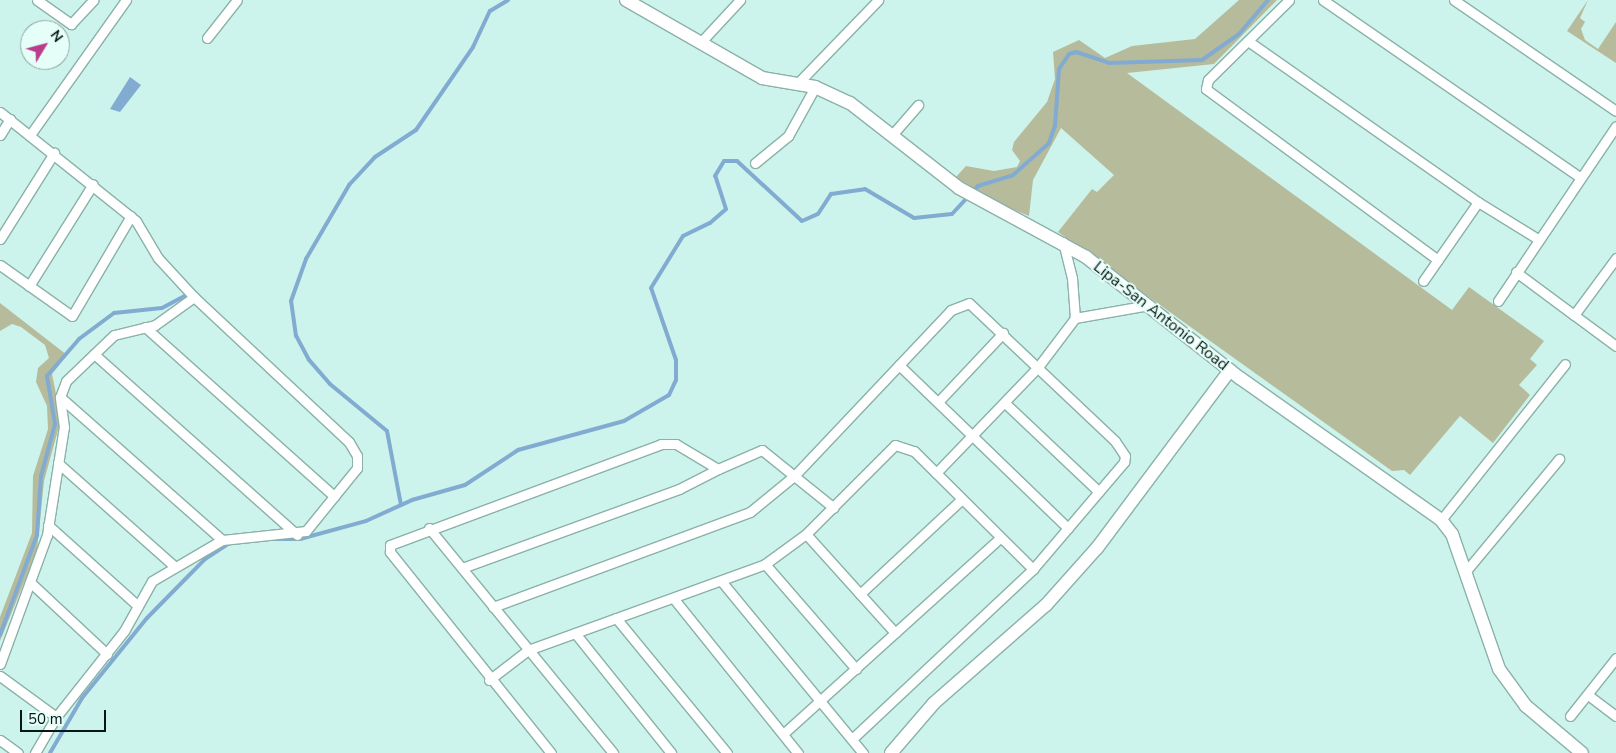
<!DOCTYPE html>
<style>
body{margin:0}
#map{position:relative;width:1616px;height:753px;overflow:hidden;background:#ccf4ec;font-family:"Nunito Sans",sans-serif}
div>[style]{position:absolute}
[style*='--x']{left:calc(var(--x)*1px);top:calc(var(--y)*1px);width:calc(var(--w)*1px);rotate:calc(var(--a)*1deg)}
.green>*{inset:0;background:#b6bb9c}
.water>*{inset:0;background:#82abd2}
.stream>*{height:4px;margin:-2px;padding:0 2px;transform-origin:2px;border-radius:2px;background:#82abd2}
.roads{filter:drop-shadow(1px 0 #8bb1a9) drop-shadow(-1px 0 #8bb1a9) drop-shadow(0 1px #8bb1a9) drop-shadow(0 -1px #8bb1a9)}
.street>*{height:9px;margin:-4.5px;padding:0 4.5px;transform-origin:4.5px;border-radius:4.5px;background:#fff}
.secondary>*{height:12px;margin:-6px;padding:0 6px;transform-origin:6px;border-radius:6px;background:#fff}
span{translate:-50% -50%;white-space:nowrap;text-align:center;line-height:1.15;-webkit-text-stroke:4px #e6fef8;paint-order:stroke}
.street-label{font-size:16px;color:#081714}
.north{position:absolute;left:20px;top:20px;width:50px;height:50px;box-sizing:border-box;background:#e6fef8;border:1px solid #8da29d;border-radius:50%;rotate:53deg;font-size:14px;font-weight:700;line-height:20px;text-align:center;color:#081714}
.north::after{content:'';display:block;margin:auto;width:18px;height:22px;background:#ba3d8c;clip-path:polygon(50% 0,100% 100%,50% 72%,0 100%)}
.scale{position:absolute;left:20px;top:710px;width:86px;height:22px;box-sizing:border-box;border:2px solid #081714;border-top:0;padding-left:6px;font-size:15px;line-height:18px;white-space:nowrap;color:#081714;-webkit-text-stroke:4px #e6fef8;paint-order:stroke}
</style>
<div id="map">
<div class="green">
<i style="clip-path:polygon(1239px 0,1277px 0,1214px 64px,1127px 73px,1452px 310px,1469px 287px,1544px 341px,1530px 359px,1537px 365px,1519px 385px,1530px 395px,1493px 443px,1460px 416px,1410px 475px,1404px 470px,1392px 471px,1058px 232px,1092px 189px,1097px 192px,1114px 175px,1061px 128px,1033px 180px,1029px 216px,988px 199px,956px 177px,966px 166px,994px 171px,1017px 167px,1020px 161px,1012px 150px,1014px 142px,1047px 102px,1055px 79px,1053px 52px,1079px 40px,1105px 58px,1132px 46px,1195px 39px)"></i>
<i style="clip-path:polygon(1588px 0,1580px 18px,1585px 22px,1581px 29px,1585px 40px,1598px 49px,1616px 22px,1616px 63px,1567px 31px)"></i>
<i style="clip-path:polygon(0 303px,67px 355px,52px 374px,61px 419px,44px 481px,37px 551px,0 641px,0 617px,32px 533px,33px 476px,48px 429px,47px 406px,36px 382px,38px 368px,49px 358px,45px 345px,21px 327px,12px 324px,0 331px)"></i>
</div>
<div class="water">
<i style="clip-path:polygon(130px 77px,141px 85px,120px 112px,110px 109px)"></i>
</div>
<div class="stream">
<i style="--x:401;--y:505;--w:75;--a:-100.7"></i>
<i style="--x:387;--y:431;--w:74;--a:-140.5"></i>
<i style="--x:330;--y:384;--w:32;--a:-131"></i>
<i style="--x:309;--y:360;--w:27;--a:-118"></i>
<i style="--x:296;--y:336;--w:35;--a:-98"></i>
<i style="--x:291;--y:301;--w:45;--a:-70.3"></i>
<i style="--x:306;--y:259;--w:86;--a:-59.8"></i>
<i style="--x:349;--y:185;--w:38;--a:-47"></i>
<i style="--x:375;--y:157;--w:49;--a:-33.4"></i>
<i style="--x:416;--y:130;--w:101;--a:-55.5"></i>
<i style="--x:473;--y:47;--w:40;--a:-65"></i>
<i style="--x:490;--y:11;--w:21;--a:-31"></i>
<i style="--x:270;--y:539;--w:30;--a:0"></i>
<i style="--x:300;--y:539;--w:68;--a:-15.3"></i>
<i style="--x:366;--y:521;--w:51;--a:-24.5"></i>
<i style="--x:412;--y:500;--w:55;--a:-15.8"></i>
<i style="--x:465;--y:485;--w:64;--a:-33.4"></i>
<i style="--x:518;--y:450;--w:110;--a:-15.3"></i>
<i style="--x:624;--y:421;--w:52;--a:-30"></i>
<i style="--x:669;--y:395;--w:17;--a:-65"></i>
<i style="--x:676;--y:380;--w:20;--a:-90"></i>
<i style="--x:676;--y:360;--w:76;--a:-109.1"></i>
<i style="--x:651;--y:288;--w:61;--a:-58.4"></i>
<i style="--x:683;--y:236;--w:30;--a:-26"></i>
<i style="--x:710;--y:223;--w:21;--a:-41"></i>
<i style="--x:726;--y:209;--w:35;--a:-108"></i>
<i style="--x:715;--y:176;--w:17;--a:-59"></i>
<i style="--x:724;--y:161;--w:13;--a:0"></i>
<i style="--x:737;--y:161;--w:88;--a:42.7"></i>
<i style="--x:802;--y:221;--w:17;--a:-24"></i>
<i style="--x:818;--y:214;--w:24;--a:-57"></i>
<i style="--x:831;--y:194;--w:34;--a:-8"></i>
<i style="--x:865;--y:189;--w:57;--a:30.6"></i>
<i style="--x:914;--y:218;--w:38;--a:-6"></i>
<i style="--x:952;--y:214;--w:38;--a:-47"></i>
<i style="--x:978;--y:186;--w:37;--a:-17"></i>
<i style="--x:1013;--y:175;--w:48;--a:-41.6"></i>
<i style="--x:1049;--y:143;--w:18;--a:-71"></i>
<i style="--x:1055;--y:126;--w:57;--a:-86"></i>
<i style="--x:1059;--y:69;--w:18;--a:-56"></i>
<i style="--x:1069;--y:54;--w:7;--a:-16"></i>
<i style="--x:1076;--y:52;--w:35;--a:18"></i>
<i style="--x:1109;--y:63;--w:93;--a:-1.8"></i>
<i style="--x:1202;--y:60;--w:45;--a:-35.1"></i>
<i style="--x:1239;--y:34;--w:45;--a:-49.5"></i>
<i style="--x:0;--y:635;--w:107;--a:-69.7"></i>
<i style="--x:37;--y:535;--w:59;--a:-86.1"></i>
<i style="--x:41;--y:476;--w:54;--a:-74.9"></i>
<i style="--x:55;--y:424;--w:49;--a:-99.5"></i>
<i style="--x:47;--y:376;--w:49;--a:-49.1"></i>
<i style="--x:79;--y:339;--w:44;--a:-36.6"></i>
<i style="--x:114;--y:313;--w:48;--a:-5.9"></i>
<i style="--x:162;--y:308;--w:32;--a:-28"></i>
<i style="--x:50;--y:753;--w:64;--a:-59.8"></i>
<i style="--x:82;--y:698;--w:103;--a:-50.9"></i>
<i style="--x:147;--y:618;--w:83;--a:-45.5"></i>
<i style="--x:205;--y:559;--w:31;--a:-33"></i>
</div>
<div class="roads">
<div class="street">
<i style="--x:37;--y:0;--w:42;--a:35.2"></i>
<i style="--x:71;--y:24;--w:33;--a:-47"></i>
<i style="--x:1289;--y:0;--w:114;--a:135.4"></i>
<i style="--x:1208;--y:80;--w:9;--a:103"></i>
<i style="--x:1206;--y:89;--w:288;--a:36.4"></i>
<i style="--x:1323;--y:0;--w:312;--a:34.6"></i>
<i style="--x:1454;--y:0;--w:196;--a:34.4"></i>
<i style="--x:207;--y:38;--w:48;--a:-51.7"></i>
<i style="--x:1248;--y:41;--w:281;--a:35"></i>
<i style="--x:1478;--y:202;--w:96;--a:124.8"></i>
<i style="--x:700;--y:43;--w:59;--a:-47.1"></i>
<i style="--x:797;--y:84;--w:117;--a:-46"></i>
<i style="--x:0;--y:112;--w:174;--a:38.7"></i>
<i style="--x:136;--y:221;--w:43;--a:59.3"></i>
<i style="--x:158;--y:258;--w:53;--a:47.3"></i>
<i style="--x:194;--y:297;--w:212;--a:43.1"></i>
<i style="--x:349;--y:442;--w:16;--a:60"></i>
<i style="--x:357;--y:456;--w:12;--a:90"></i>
<i style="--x:357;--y:468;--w:81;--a:129"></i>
<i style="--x:306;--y:531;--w:84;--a:173.9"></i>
<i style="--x:222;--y:540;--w:81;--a:149.6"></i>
<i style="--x:152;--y:581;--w:57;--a:119.2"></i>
<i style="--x:124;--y:631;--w:110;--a:128.3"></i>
<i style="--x:56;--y:717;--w:42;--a:120.3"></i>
<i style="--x:0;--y:135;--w:19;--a:-58"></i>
<i style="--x:30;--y:135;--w:166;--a:-54.6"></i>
<i style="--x:892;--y:135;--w:40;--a:-49"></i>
<i style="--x:755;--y:163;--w:43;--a:-39.3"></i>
<i style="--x:788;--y:136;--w:56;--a:-61.1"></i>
<i style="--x:1478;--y:202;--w:70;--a:31.7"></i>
<i style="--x:0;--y:239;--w:102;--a:-57.9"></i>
<i style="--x:1063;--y:242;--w:37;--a:76"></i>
<i style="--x:1072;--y:278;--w:40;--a:85.7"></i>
<i style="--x:0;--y:265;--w:88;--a:35.3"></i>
<i style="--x:72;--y:316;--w:116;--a:-59.5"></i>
<i style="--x:1516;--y:272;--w:72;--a:36.6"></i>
<i style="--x:1574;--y:315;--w:71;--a:-53.6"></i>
<i style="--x:29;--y:286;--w:120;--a:-57.9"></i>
<i style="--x:1498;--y:301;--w:211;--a:-56"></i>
<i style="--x:1574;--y:315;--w:52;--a:36.4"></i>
<i style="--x:145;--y:327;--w:254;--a:41.8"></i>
<i style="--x:94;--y:354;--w:272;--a:41.7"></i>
<i style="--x:899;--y:365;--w:235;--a:44"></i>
<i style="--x:60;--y:397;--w:216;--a:41.4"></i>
<i style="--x:938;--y:402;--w:95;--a:-46.7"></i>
<i style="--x:1005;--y:403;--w:129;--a:43.4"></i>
<i style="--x:58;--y:463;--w:155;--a:41.6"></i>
<i style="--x:936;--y:473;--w:147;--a:-46.1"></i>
<i style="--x:1038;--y:367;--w:61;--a:-52.9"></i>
<i style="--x:1075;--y:318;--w:75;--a:-10"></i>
<i style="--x:1441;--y:520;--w:199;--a:-51.5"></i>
<i style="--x:48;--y:525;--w:121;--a:42"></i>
<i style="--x:429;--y:528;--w:291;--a:50.7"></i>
<i style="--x:806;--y:534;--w:133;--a:48"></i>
<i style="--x:765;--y:564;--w:139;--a:49.1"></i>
<i style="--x:462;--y:568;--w:231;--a:-20"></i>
<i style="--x:679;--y:489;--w:44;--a:-27.1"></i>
<i style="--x:1466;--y:571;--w:146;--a:-50.3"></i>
<i style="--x:722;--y:582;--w:222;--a:50.5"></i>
<i style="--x:31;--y:583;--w:104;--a:43.1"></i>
<i style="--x:860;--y:594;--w:139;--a:-43"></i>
<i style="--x:674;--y:599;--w:198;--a:51.2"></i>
<i style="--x:493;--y:607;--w:274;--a:-20.3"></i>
<i style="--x:750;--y:512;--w:58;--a:-39.4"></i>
<i style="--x:795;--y:475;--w:227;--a:-46.6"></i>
<i style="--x:951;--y:310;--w:19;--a:-21"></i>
<i style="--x:969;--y:303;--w:201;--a:43.4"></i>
<i style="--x:1115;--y:441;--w:18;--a:56"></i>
<i style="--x:1125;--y:456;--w:6;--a:99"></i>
<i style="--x:1124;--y:462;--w:140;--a:130.4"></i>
<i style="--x:1033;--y:569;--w:248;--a:136.8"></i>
<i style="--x:616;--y:618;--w:175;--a:50.6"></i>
<i style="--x:575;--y:633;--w:154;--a:51.3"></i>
<i style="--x:0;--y:664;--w:137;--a:-70"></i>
<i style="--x:47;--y:535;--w:109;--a:-81.1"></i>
<i style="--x:64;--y:427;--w:30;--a:-98"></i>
<i style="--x:60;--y:397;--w:17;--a:-69"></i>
<i style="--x:66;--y:381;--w:66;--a:-43.8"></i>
<i style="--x:114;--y:335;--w:42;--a:-13.7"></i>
<i style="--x:155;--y:325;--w:48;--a:-35.7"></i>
<i style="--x:0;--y:676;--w:69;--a:36.2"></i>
<i style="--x:489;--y:680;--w:49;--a:-37.6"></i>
<i style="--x:528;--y:650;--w:252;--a:-19.9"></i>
<i style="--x:765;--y:564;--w:51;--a:-36.2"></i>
<i style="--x:806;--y:534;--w:126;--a:-45"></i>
<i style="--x:895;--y:445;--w:20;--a:18"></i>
<i style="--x:914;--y:451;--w:168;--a:44.8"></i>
<i style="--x:1588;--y:695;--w:35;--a:37"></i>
<i style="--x:1570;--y:716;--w:74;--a:-51.6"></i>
<i style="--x:783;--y:734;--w:292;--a:-42.1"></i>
<i style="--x:0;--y:740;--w:22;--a:36"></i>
<i style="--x:551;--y:753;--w:258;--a:-128.7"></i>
<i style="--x:390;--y:552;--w:7;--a:-90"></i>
<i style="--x:390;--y:545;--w:289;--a:-20.4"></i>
<i style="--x:661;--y:444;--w:15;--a:0"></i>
<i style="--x:676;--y:444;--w:49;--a:30.8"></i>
<i style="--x:718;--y:469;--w:48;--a:-23.4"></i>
<i style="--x:762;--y:450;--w:92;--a:38.9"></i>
</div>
<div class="secondary">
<i style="--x:626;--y:0;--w:157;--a:29.8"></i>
<i style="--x:762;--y:78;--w:54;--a:9.6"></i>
<i style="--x:815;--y:87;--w:38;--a:25"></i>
<i style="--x:850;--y:103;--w:138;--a:37.9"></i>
<i style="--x:959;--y:188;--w:145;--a:28.5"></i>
<i style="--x:1086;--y:257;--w:196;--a:38.2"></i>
<i style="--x:1240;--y:378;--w:246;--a:35.2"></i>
<i style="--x:1441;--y:520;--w:18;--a:52"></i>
<i style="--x:1452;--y:534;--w:143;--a:70.8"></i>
<i style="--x:1499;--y:669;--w:46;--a:53.9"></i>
<i style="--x:1526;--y:706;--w:73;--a:40"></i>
<i style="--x:891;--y:753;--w:66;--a:-49.3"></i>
<i style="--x:934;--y:703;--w:149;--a:-41.2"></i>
<i style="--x:1046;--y:605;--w:76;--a:-48.2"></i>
<i style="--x:1097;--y:548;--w:222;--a:-53.2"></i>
</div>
</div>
<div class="street-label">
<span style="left:1161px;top:316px;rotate:38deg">Lipa-San Antonio Road</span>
</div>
<div class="north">N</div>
<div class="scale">50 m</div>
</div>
